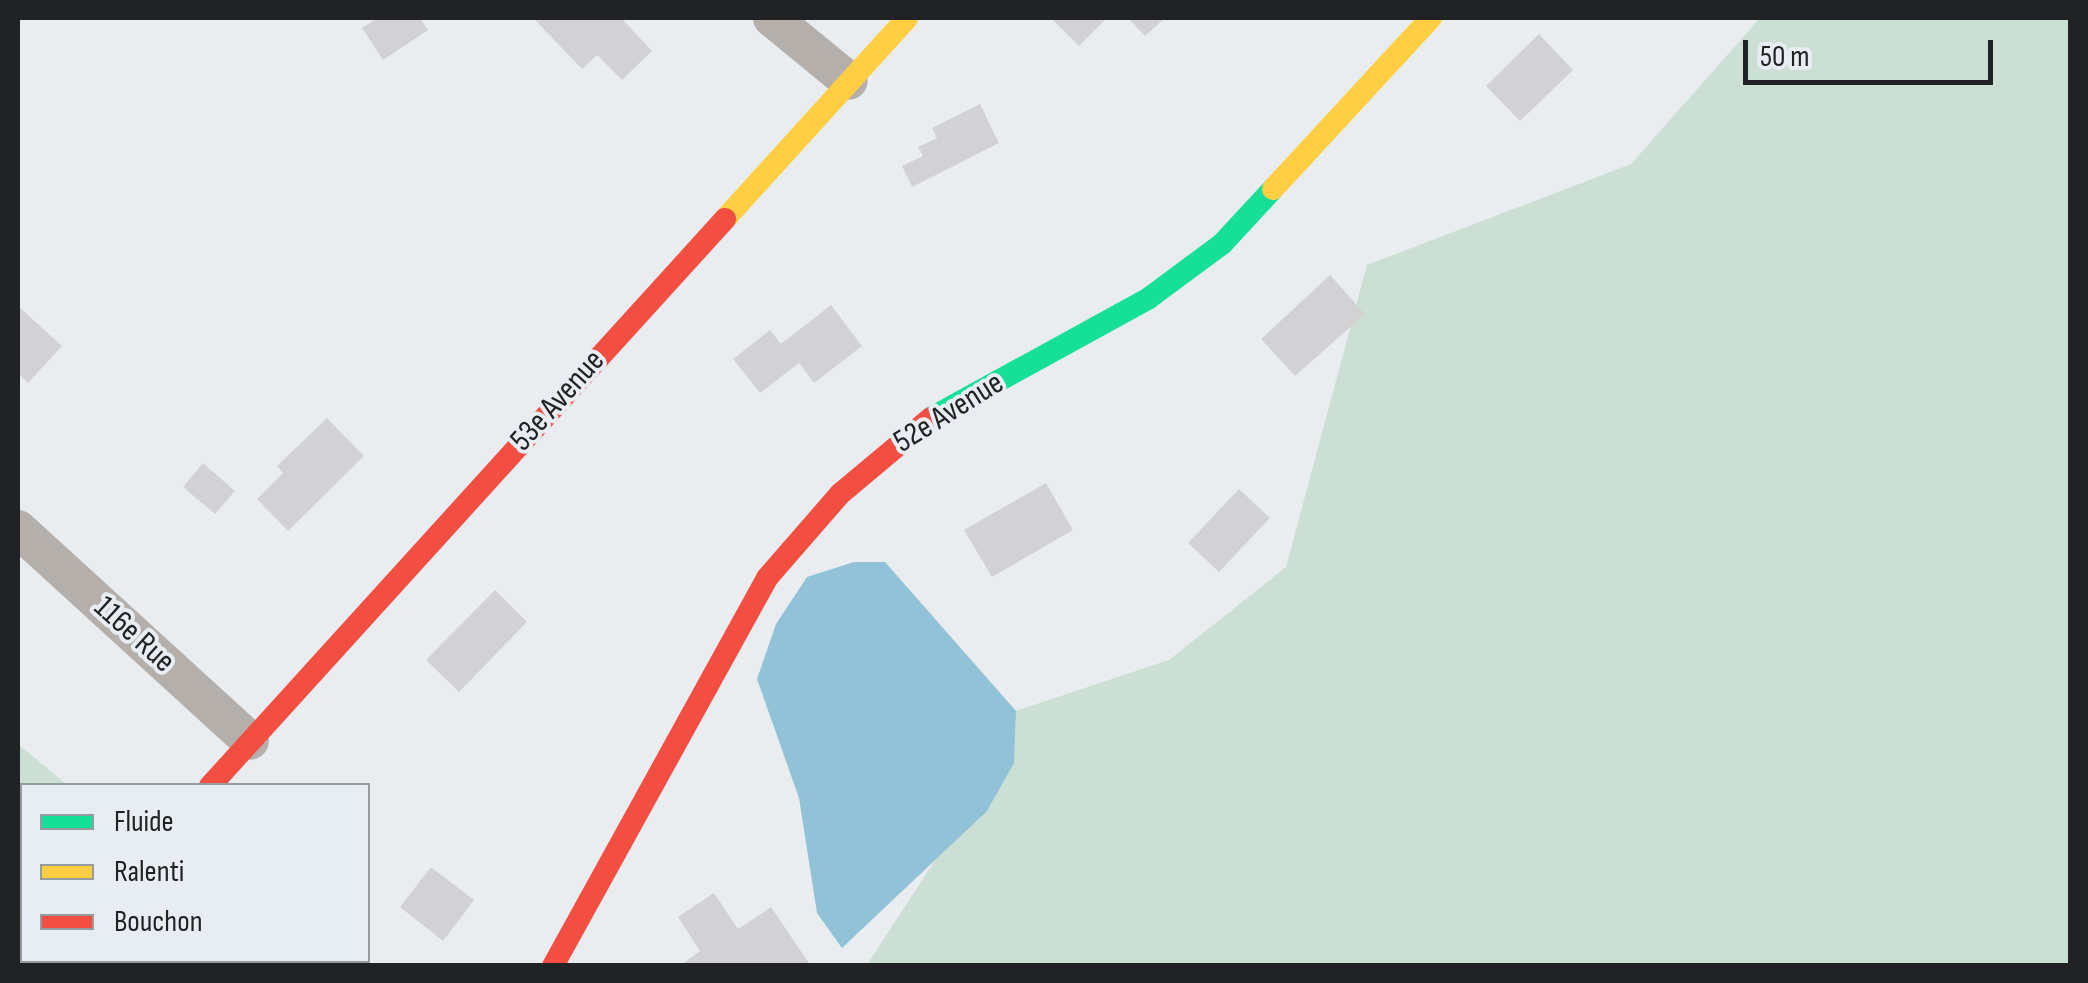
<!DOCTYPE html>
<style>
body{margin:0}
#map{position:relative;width:2088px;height:983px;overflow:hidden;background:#eaedef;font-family:"Sofia Sans Condensed",sans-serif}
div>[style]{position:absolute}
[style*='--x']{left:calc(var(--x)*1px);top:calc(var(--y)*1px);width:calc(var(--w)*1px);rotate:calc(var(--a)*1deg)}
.green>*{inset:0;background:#cbdfd4}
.water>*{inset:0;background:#91c2d7}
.building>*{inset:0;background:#d2d2d4}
.street>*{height:38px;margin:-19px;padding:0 19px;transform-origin:19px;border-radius:19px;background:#b4afab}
.fast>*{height:22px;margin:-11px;padding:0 11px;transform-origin:11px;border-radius:11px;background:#16e098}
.slow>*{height:22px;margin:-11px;padding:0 11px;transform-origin:11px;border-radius:11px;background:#ffcf43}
.jam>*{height:22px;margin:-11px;padding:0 11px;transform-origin:11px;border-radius:11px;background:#f24e42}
span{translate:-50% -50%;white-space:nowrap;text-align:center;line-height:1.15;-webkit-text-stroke:8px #e7edf2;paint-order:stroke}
.street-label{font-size:32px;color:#202224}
.frame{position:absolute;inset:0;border:20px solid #202224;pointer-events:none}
.legend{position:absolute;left:20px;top:783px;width:350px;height:180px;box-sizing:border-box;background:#e7edf2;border:2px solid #979ca0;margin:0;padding:12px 18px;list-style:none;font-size:30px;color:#202224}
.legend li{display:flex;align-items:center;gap:20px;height:50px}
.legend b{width:50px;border:2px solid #979ca0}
.scale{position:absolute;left:1743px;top:40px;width:250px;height:45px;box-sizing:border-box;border:5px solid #202224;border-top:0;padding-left:12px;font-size:30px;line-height:35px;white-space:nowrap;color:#202224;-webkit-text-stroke:8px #e7edf2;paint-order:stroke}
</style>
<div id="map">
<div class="green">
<i style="clip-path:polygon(1760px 18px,2070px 18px,2070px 965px,866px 966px,936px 859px,987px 810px,1014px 763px,1016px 711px,1169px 660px,1286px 567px,1367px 265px,1631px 164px)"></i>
<i style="clip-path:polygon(18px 744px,67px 785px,22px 786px,22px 960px,269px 961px,266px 965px,18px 965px)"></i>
</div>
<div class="water">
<i style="clip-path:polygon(854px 562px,885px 562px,1016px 711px,1014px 763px,987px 811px,842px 948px,817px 913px,799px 798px,757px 679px,776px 624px,807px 577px)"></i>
</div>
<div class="building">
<i style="clip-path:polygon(378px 18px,420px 18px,428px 30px,383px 60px,362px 28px)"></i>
<i style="clip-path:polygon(621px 18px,652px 51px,622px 80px,597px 55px,582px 69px,535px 20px)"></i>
<i style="clip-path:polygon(1051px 18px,1107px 18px,1079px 46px)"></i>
<i style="clip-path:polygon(1128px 18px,1165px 18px,1145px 36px)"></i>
<i style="clip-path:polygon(1539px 34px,1573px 70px,1520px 121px,1486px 86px)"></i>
<i style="clip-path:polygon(980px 104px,999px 143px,912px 187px,902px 166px,923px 156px,918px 147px,937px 138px,932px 128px)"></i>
<i style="clip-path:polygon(1330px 275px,1365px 314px,1295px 376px,1261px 339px)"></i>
<i style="clip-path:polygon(831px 305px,862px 346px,814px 383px,799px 363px,760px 393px,733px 359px,770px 330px,781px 344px)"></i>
<i style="clip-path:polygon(18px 306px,62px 346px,28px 383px,18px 373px)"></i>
<i style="clip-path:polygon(327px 418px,364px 456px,288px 531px,257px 499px,283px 473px,277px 466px)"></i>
<i style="clip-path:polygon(203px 463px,235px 491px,215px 514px,183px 487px)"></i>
<i style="clip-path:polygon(1046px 483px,1073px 530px,992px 577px,964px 530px)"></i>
<i style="clip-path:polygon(1239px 489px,1270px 518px,1219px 572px,1188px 543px)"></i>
<i style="clip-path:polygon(495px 590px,527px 622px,459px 692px,426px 660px)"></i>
<i style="clip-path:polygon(431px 867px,474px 900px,443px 941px,400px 907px)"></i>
<i style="clip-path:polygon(714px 893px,738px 929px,771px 907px,809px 963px,679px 966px,700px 951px,678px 917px)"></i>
</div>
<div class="street">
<i style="--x:772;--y:18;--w:99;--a:39.3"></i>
<i style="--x:18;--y:529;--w:314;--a:42.4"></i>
</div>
<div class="fast">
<i style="--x:931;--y:418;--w:249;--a:-28.8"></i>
<i style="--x:1149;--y:298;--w:91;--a:-36.5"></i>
<i style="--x:1222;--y:244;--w:75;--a:-47.2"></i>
</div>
<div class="slow">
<i style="--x:1273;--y:189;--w:233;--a:-47.3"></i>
<i style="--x:725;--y:219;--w:271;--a:-47.8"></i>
</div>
<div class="jam">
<i style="--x:210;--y:786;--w:766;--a:-47.75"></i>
<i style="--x:553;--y:966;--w:443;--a:-61.1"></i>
<i style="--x:767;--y:578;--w:111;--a:-49"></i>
<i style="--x:840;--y:494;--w:119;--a:-39.9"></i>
</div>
<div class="street-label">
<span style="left:558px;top:401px;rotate:-48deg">53e Avenue</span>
<span style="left:949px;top:413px;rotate:-32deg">52e Avenue</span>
<span style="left:134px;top:635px;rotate:42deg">116e Rue</span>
</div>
<div class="frame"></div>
<ul class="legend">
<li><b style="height:12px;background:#16e098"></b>Fluide</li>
<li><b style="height:12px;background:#ffcf43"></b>Ralenti</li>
<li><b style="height:12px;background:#f24e42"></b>Bouchon</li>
</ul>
<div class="scale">50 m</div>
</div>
